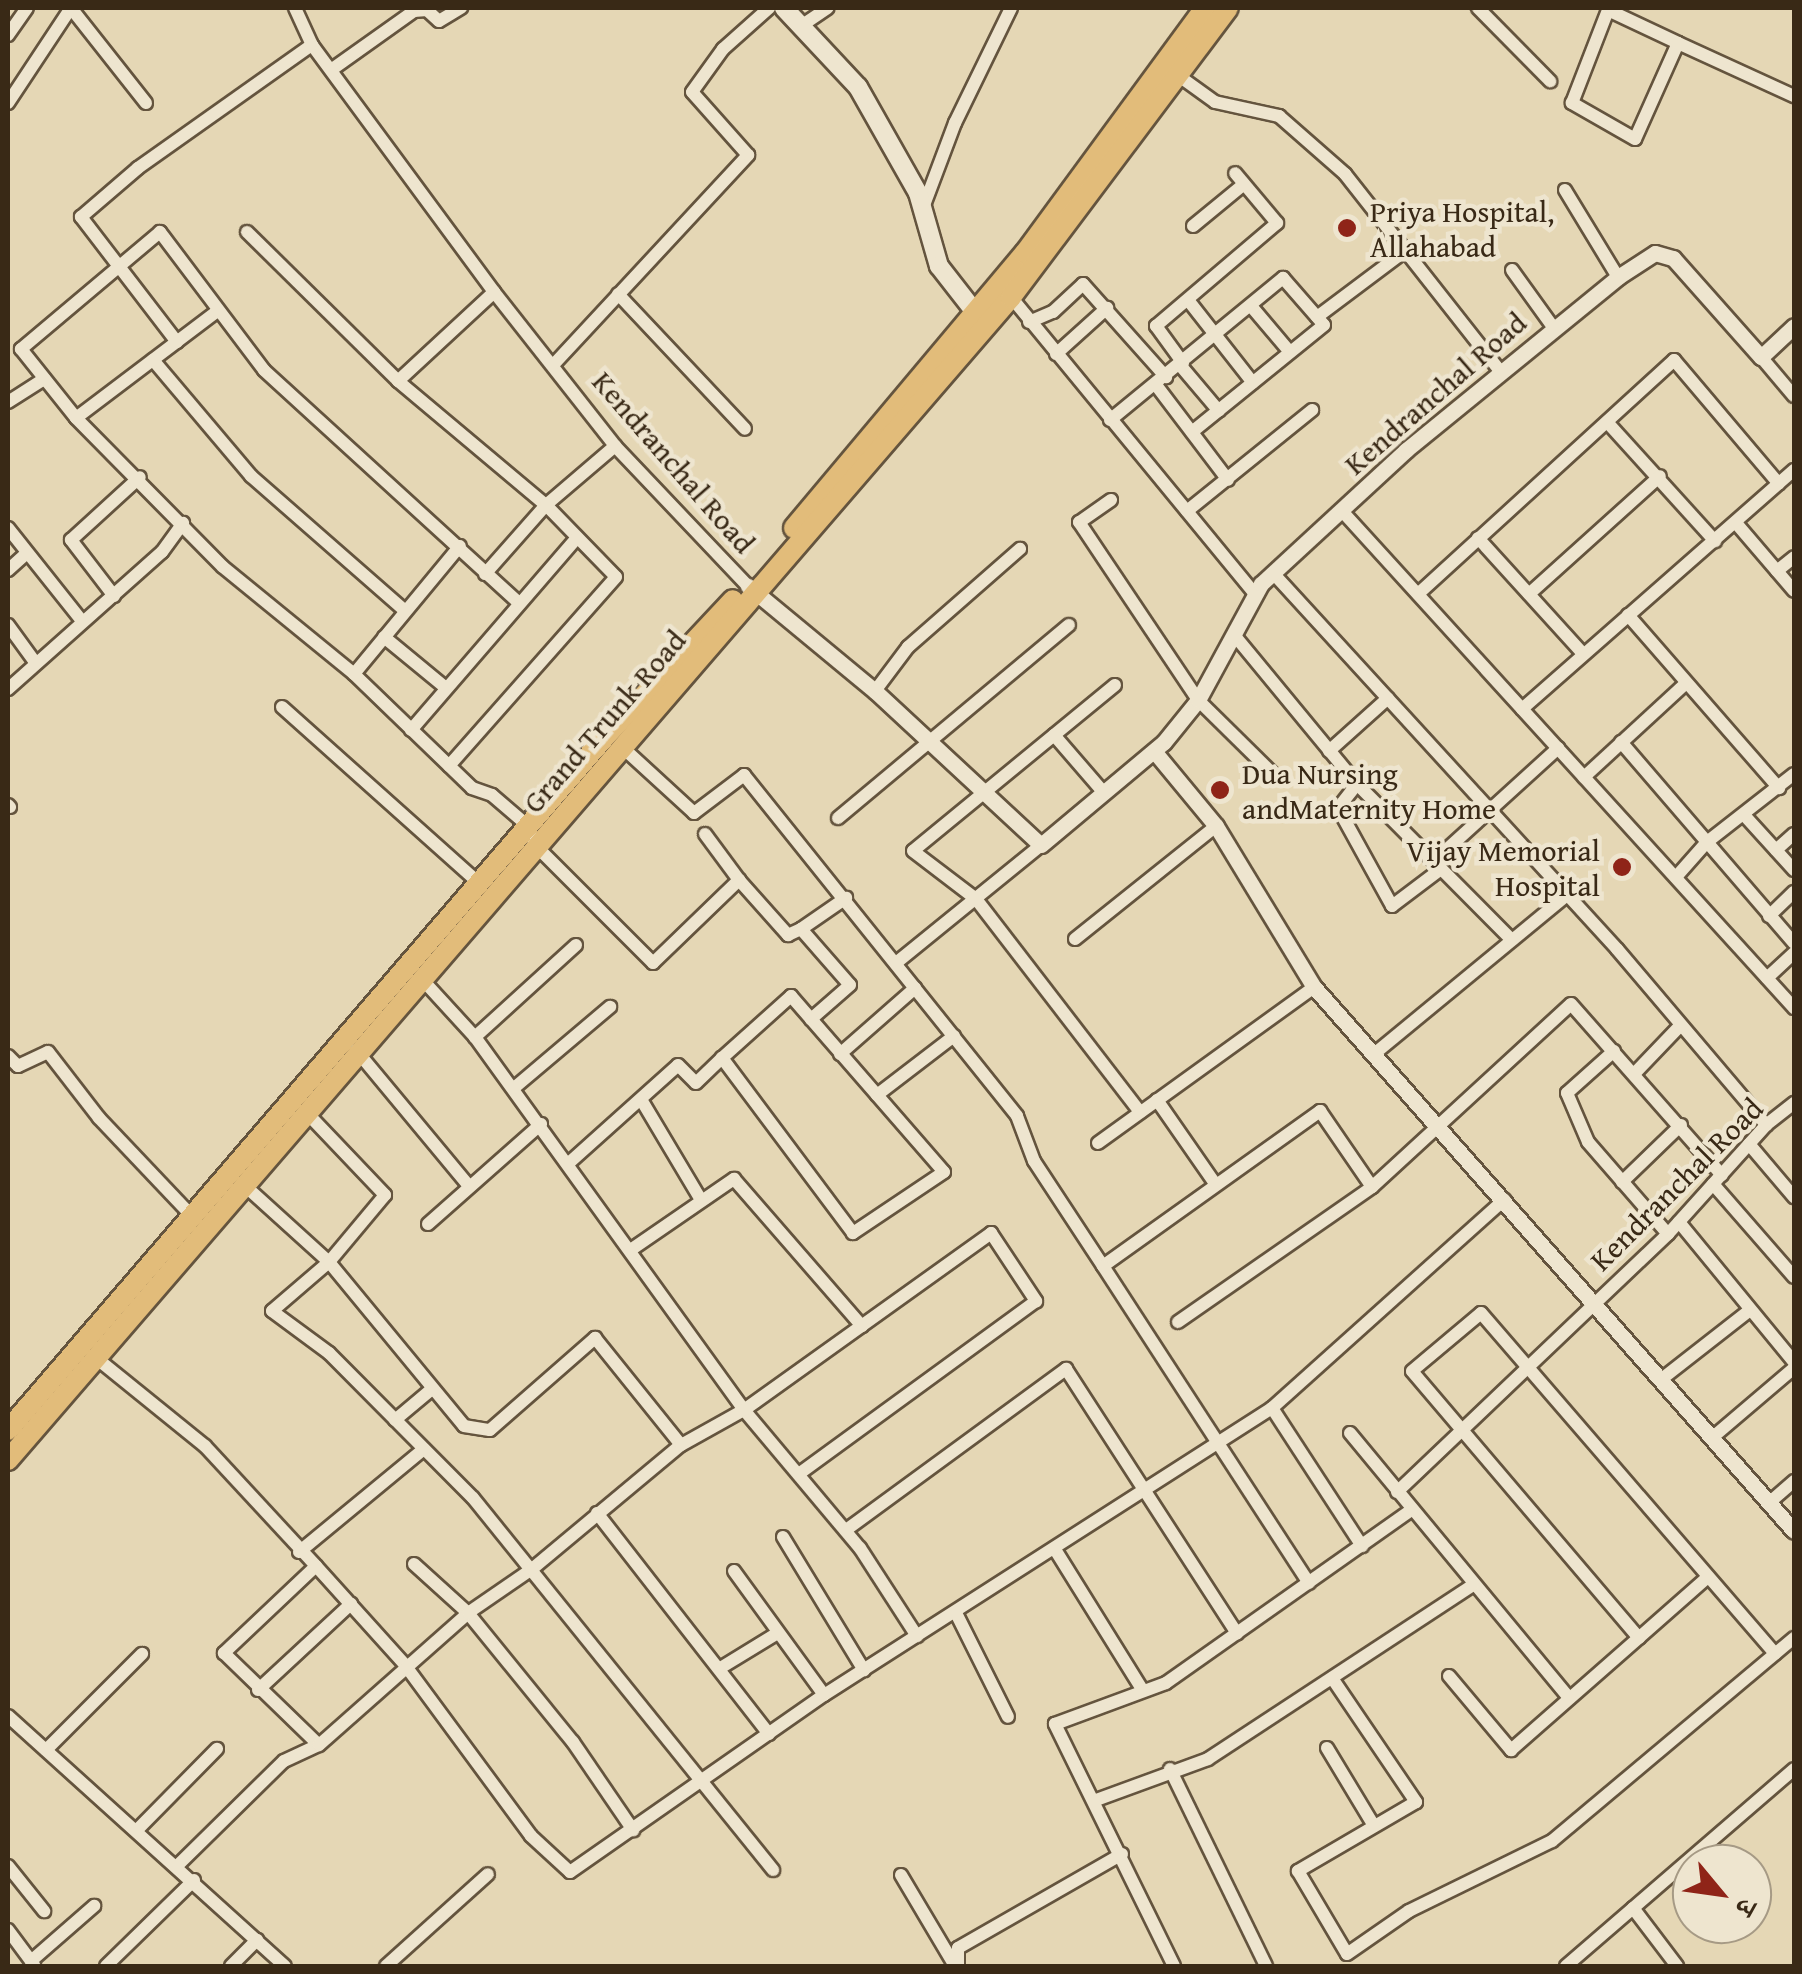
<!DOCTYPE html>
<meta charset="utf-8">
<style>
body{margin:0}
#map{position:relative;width:1802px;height:1974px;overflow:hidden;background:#e5d7b5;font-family:"Gentium Book Plus","Noto Serif Devanagari",serif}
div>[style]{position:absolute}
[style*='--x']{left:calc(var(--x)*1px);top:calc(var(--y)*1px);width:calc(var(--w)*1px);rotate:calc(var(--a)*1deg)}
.roads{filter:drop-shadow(2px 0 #64543e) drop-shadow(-2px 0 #64543e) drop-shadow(0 2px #64543e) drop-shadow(0 -2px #64543e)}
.minor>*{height:12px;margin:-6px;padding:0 6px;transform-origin:6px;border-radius:6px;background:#eee5cf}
.tertiary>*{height:15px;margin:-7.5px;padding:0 7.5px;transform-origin:7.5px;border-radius:7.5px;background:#eee5cf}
.secondary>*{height:18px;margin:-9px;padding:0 9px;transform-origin:9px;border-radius:9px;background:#eee5cf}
.trunk>*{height:20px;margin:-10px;padding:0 10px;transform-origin:10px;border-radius:10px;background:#e2bc7a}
.dots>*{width:28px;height:28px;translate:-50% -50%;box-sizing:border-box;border:5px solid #eee5cf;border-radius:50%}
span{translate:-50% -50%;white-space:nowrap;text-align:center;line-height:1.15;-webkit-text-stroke:9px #eee5cf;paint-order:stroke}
.poi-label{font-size:30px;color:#392916}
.left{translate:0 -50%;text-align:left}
.right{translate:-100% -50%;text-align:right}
.street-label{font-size:30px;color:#392916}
.frame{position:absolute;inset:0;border:10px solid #392916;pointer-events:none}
.north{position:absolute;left:1672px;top:1844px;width:100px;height:100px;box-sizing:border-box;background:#eee5cf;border:2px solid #a69a85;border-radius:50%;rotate:119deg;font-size:28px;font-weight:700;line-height:40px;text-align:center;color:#392916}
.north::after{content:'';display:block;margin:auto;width:35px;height:45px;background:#8f2418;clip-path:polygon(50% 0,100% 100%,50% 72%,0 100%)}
</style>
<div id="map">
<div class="roads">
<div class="minor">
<i style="--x:71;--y:8;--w:121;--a:51.7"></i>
<i style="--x:295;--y:8;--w:41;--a:65.3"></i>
<i style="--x:312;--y:45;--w:307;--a:53.6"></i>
<i style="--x:494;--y:292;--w:196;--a:51.8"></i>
<i style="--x:615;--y:446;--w:193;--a:46.5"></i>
<i style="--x:1478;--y:8;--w:103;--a:45.4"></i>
<i style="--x:801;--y:26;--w:32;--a:-34"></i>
<i style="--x:8;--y:35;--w:33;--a:-55"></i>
<i style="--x:1678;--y:43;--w:105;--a:114.1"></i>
<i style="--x:1635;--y:139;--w:73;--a:-150.3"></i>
<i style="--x:1572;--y:103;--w:100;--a:-68.8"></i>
<i style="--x:1608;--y:10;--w:77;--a:25.2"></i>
<i style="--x:1678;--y:43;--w:128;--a:24.6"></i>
<i style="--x:331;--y:70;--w:102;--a:-35.4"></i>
<i style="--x:414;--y:11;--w:13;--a:-4"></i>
<i style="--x:427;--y:10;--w:16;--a:43"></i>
<i style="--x:439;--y:21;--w:26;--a:-31"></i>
<i style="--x:1172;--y:71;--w:53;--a:35.8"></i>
<i style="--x:1215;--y:102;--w:66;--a:12.3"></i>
<i style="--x:1279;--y:116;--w:88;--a:41.3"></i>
<i style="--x:1345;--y:174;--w:251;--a:51.8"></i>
<i style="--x:8;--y:103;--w:110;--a:-56.5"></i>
<i style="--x:1565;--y:190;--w:102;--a:58.7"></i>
<i style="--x:923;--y:208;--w:91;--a:-69.4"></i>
<i style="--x:955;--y:123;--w:128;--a:-64"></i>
<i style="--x:1193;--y:226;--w:66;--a:-39.5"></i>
<i style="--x:247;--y:232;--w:212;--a:44.6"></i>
<i style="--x:398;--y:381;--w:193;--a:40"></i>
<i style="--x:546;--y:505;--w:100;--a:45.8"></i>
<i style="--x:616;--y:577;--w:252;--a:131.5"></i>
<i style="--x:1512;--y:270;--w:70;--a:54.3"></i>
<i style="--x:618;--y:294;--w:185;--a:46.7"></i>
<i style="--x:1011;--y:297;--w:386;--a:50.6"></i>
<i style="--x:1188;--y:300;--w:105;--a:51.9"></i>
<i style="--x:1251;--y:306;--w:60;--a:49.7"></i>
<i style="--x:1317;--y:317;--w:110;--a:-36.9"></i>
<i style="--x:1029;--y:322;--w:26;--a:-23"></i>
<i style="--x:1053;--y:312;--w:41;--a:-43"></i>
<i style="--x:1083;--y:284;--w:125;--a:48.3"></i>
<i style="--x:177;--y:342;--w:158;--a:-127.5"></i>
<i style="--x:81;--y:217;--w:75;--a:-40.7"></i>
<i style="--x:138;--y:168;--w:213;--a:-35.3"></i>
<i style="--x:1056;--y:354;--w:69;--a:-42"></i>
<i style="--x:1761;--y:357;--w:51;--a:49.8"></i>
<i style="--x:153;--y:360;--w:152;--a:49.8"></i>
<i style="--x:251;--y:476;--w:205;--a:41.2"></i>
<i style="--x:555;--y:363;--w:284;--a:-47.1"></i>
<i style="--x:748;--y:155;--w:84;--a:-131.6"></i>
<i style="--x:692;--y:92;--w:53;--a:-54.2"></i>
<i style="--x:723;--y:49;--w:62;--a:-41.7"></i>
<i style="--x:1183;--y:363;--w:46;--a:-126.1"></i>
<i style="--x:1156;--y:326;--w:159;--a:-40.4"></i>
<i style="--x:1277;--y:223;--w:65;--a:-130"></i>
<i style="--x:1180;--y:365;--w:60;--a:49.7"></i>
<i style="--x:398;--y:381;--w:131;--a:-42.8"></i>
<i style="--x:1156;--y:385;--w:119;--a:52.8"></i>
<i style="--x:8;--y:402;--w:43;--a:-32.6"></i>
<i style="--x:76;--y:418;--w:174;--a:-37.1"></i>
<i style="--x:1110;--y:420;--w:224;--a:-39.4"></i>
<i style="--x:1283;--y:278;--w:62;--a:48.9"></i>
<i style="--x:1324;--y:325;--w:170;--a:141"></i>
<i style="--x:1607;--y:422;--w:161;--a:47.8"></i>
<i style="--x:1111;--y:500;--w:39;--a:145"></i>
<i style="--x:1079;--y:522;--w:214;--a:56.2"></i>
<i style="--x:1198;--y:700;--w:107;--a:44.6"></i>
<i style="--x:1187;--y:511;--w:161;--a:-38.9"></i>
<i style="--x:1342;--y:511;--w:672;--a:47.71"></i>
<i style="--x:1736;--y:523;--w:89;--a:49.5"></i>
<i style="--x:8;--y:528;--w:119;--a:51.5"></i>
<i style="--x:1478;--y:538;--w:156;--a:47.8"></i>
<i style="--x:8;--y:570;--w:25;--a:-42"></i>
<i style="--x:1777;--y:571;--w:22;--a:-39"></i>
<i style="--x:1273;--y:573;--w:510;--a:47.54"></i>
<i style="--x:1617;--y:949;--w:231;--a:49.7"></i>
<i style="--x:485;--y:574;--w:92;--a:-48.5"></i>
<i style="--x:546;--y:505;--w:91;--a:-40.5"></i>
<i style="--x:1418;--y:594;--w:347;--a:-42.4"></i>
<i style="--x:1674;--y:360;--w:162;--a:49.7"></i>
<i style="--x:1529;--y:594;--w:176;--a:-42"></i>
<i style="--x:114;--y:596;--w:71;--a:-127.5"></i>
<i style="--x:71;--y:540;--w:93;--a:-42.4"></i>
<i style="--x:519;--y:603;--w:345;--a:-137.6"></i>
<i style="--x:264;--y:370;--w:173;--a:-127"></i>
<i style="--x:160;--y:232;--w:182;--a:139.9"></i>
<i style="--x:21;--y:349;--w:88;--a:51.4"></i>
<i style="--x:76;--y:418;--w:209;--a:45.4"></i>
<i style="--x:223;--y:567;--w:169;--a:39.2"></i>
<i style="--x:354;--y:674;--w:164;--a:44"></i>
<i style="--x:472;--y:788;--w:21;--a:19"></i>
<i style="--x:492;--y:795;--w:48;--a:40.7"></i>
<i style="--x:528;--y:826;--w:20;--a:70"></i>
<i style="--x:535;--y:845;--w:167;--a:45"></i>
<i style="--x:653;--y:963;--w:120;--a:-44"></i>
<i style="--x:739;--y:880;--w:74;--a:48.3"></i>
<i style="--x:788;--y:935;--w:14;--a:-25"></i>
<i style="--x:801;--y:929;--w:74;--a:48.8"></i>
<i style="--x:850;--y:985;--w:52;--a:138.9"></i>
<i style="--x:1628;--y:615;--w:230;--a:48.9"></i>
<i style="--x:8;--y:625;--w:46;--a:53.9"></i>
<i style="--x:1235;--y:636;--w:192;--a:50.5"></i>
<i style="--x:1357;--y:784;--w:218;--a:45.2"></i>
<i style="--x:384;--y:637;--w:80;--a:39.4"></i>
<i style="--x:354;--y:674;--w:166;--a:-50.4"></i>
<i style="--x:1115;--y:685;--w:261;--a:140.6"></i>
<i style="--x:913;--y:851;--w:79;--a:37.3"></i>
<i style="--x:976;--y:899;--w:269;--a:52.4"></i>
<i style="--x:8;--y:689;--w:206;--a:-41.7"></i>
<i style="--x:162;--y:552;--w:36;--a:-54"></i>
<i style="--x:875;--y:691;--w:55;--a:-53.1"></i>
<i style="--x:908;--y:647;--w:149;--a:-41.2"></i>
<i style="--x:282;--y:707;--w:263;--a:41.8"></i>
<i style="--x:1522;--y:709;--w:362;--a:-41.3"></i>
<i style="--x:411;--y:730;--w:254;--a:-49.2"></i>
<i style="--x:1054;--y:735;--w:77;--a:49.2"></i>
<i style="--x:1621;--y:742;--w:265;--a:49.3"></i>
<i style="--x:621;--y:746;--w:99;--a:42.5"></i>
<i style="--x:694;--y:813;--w:63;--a:-37.2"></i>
<i style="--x:744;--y:775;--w:437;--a:51.3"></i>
<i style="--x:1017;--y:1116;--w:48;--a:69.3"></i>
<i style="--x:1034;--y:1161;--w:126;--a:56.7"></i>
<i style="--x:1103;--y:1266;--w:267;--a:-35.5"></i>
<i style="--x:1320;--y:1111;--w:92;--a:55.6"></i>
<i style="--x:1329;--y:751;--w:79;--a:-41.9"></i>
<i style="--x:1584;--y:777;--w:137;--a:-42.6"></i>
<i style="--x:1357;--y:784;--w:31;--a:128"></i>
<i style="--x:1338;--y:808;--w:112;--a:61.1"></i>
<i style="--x:1392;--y:906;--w:61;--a:-37.1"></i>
<i style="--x:8;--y:805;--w:3;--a:45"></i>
<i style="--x:1745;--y:816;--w:73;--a:47.8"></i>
<i style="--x:838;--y:818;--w:301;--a:-39.9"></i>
<i style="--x:705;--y:834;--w:57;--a:53.5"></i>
<i style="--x:1776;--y:850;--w:24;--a:-42"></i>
<i style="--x:1434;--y:861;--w:168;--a:-42.3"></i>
<i style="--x:1676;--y:877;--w:47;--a:-48.5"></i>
<i style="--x:1707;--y:842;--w:110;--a:-38"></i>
<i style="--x:1769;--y:916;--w:35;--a:-44"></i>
<i style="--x:801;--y:929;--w:55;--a:-34.6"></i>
<i style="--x:1075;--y:939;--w:181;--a:-38.7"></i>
<i style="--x:576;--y:945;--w:137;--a:137.7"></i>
<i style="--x:475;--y:1037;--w:460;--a:54.2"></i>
<i style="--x:744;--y:1410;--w:180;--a:50"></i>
<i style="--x:860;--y:1548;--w:105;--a:57.1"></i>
<i style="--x:896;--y:963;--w:187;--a:-39.1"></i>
<i style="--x:420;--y:977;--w:81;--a:47.5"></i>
<i style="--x:1767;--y:978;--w:37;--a:-43"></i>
<i style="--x:356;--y:1050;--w:177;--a:50.3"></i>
<i style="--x:1614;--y:1051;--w:63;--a:138.2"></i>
<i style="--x:1567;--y:1093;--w:53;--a:66.8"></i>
<i style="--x:1588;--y:1142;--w:122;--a:49"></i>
<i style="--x:840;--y:1054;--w:100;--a:-41.3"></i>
<i style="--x:1374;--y:1054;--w:251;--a:-39.5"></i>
<i style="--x:8;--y:1056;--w:14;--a:45"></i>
<i style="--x:18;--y:1066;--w:33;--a:-25"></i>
<i style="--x:48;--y:1052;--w:83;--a:52.3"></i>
<i style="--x:99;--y:1118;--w:135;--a:46.5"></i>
<i style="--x:1634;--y:1074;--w:64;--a:-46.3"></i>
<i style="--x:514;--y:1088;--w:126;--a:-40.2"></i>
<i style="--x:877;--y:1095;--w:97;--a:-37.5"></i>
<i style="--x:1157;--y:1100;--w:103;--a:55.2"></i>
<i style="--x:642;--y:1101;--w:115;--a:59.2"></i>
<i style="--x:305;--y:1111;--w:116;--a:46.4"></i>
<i style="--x:385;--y:1195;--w:87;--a:129.9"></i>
<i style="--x:329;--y:1262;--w:75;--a:139.3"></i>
<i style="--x:272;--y:1311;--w:71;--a:36.4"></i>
<i style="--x:329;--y:1353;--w:204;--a:45.2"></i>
<i style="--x:473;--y:1498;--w:478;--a:51.1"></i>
<i style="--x:1098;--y:1143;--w:266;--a:-35.8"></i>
<i style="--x:1749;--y:1144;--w:70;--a:49.7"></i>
<i style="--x:570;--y:1162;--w:145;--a:-41.9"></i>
<i style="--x:678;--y:1065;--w:25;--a:45"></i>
<i style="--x:696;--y:1083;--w:36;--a:-44"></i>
<i style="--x:722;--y:1058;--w:93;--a:-41.9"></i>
<i style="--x:791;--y:996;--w:233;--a:49"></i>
<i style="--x:944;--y:1172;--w:110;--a:146.2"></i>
<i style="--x:853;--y:1233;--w:219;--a:-126.8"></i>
<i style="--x:1622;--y:1182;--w:82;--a:-44"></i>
<i style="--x:243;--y:1184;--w:116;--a:42.2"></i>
<i style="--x:329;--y:1262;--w:212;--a:50.5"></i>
<i style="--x:464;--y:1426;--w:26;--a:9"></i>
<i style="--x:490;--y:1430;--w:140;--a:-41.2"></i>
<i style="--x:595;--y:1338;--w:137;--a:51.2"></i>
<i style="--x:1713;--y:1184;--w:123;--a:48.9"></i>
<i style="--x:1679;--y:1222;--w:181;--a:50.6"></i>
<i style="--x:428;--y:1224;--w:151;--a:-41.5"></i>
<i style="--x:632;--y:1249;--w:124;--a:-34.5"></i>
<i style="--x:734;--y:1179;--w:195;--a:49"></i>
<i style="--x:1103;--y:1266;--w:378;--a:57"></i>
<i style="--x:1178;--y:1322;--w:236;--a:-34.8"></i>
<i style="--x:1372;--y:1187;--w:270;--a:-42.6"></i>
<i style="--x:1571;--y:1004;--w:228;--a:48.6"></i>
<i style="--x:95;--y:1357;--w:141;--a:39"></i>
<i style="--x:205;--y:1446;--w:163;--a:47.2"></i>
<i style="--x:316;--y:1566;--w:133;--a:48"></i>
<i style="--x:405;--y:1665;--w:212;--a:53.6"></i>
<i style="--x:531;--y:1836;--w:53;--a:42.7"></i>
<i style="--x:570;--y:1872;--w:310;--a:-34.9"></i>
<i style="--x:824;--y:1695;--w:532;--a:-32.64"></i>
<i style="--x:1272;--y:1408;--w:312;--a:-41.9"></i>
<i style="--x:1663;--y:1378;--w:110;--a:-38"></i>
<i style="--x:1272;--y:1408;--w:165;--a:56.9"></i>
<i style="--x:395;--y:1420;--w:48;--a:-40"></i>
<i style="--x:1350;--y:1433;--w:344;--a:50.4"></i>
<i style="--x:1713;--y:1437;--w:106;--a:-40.4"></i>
<i style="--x:1397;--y:1492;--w:374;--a:-43.6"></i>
<i style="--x:1668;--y:1234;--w:147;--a:-48"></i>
<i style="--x:1766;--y:1125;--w:36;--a:-38"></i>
<i style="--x:1770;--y:1502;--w:32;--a:-41"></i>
<i style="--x:597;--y:1513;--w:280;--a:52.1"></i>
<i style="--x:846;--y:1530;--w:273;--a:-36.2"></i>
<i style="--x:1066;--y:1369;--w:315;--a:57.1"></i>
<i style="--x:783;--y:1537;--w:156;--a:58.7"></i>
<i style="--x:1056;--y:1551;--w:163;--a:58.1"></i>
<i style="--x:299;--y:1552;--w:162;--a:-39.5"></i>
<i style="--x:414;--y:1564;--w:73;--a:42.2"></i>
<i style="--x:468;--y:1613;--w:166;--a:50.9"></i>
<i style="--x:573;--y:1742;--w:107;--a:55.7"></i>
<i style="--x:316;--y:1566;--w:127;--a:136.6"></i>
<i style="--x:224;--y:1653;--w:132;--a:44.1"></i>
<i style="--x:734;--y:1571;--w:153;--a:54"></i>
<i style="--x:956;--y:1613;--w:116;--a:63.4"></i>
<i style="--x:1639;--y:1638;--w:350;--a:-130.4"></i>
<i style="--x:1412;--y:1371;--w:90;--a:-40"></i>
<i style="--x:1481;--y:1313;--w:450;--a:49.2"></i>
<i style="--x:722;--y:1667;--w:63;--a:-31.4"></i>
<i style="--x:1449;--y:1676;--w:97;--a:50"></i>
<i style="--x:1511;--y:1750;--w:262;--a:-41.3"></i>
<i style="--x:1332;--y:1678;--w:150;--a:55.9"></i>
<i style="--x:1416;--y:1802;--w:137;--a:149.7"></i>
<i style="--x:1298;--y:1871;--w:96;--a:59.4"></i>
<i style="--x:1347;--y:1954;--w:75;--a:-34.7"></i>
<i style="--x:1409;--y:1911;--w:159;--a:-26.1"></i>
<i style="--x:1552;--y:1841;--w:316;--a:-40"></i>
<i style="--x:258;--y:1690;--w:127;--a:-42.8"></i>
<i style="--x:8;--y:1716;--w:373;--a:42.1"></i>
<i style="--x:1327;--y:1748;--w:91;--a:58.9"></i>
<i style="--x:46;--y:1750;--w:136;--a:-45"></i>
<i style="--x:1170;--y:1769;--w:219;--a:64"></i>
<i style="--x:1096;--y:1800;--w:119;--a:-20.1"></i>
<i style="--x:1208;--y:1759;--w:317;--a:-33.3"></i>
<i style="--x:137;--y:1830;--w:114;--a:-45.4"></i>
<i style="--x:178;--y:1865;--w:148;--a:-44.5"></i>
<i style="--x:284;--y:1761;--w:38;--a:-25"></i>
<i style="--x:319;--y:1745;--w:199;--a:-41.5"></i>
<i style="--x:468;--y:1613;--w:78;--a:-34.5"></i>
<i style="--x:532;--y:1569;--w:194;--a:-39.8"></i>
<i style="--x:681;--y:1445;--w:72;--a:-29.1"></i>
<i style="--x:744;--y:1410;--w:304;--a:-35.6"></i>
<i style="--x:991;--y:1233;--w:82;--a:56.5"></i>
<i style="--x:1036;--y:1301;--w:293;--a:143.9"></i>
<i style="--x:8;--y:1866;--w:58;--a:51.3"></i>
<i style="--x:901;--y:1875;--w:106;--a:59.3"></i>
<i style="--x:1633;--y:1908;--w:73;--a:52.8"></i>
<i style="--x:8;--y:1930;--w:44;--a:53.4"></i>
<i style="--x:31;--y:1961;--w:84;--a:-41.1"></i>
<i style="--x:106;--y:1966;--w:123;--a:-44.3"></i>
<i style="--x:231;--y:1966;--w:37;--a:-45"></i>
<i style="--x:386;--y:1966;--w:137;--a:-42"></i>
<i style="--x:958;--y:1966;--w:18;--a:-90"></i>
<i style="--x:958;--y:1948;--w:189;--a:-29.8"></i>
<i style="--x:1174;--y:1966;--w:270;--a:-116.2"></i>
<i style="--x:1055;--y:1724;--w:118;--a:-20.3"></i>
<i style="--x:1166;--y:1683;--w:300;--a:-35.2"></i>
<i style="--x:1566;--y:1966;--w:301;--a:-40.8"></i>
</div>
<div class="tertiary">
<i style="--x:748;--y:586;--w:165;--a:39.6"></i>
<i style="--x:875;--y:691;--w:226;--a:42.9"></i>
<i style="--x:1041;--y:845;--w:160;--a:-39.9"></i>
<i style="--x:1164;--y:742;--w:54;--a:-51"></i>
<i style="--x:1198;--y:700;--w:132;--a:-61.5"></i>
<i style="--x:1261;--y:584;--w:197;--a:-42.7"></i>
<i style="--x:1406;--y:450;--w:274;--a:-39.2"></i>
<i style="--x:1618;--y:277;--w:44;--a:-33"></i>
<i style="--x:1655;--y:253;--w:19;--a:16"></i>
<i style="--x:1673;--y:258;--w:132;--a:48.4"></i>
<i style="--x:1761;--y:357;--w:45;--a:-43.2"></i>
<i style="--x:1154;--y:751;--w:97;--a:50.4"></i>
<i style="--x:1216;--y:826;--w:188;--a:58.7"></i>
<i style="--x:1314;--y:987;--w:725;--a:48.58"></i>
</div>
<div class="secondary">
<i style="--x:784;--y:8;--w:108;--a:46.9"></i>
<i style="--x:858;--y:87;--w:122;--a:60.5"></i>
<i style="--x:918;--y:193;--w:76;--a:74"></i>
<i style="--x:939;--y:266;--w:58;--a:52"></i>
</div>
<div class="trunk">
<i style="--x:794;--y:528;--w:359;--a:-50"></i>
<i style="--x:1025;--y:253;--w:304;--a:-53.7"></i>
<i style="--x:8;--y:1430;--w:912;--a:-49.27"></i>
<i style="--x:603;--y:739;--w:190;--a:-46.9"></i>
<i style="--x:8;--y:1460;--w:1536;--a:-49.22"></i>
<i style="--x:1011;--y:297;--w:361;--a:-53.1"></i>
</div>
</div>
<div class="dots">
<i style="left:1347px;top:228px;background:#8f2418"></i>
<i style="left:1220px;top:790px;background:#8f2418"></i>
<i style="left:1622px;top:867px;background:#8f2418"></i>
</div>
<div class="poi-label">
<span class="left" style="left:1370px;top:228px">Priya Hospital,<br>Allahabad</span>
<span class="left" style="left:1242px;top:790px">Dua Nursing<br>andMaternity Home</span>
<span class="right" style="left:1600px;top:867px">Vijay Memorial<br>Hospital</span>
</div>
<div class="street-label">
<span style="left:1435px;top:393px;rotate:-41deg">Kendranchal Road</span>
<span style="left:674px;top:462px;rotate:49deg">Kendranchal Road</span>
<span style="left:604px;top:721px;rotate:-49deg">Grand Trunk Road</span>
<span style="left:1676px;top:1184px;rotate:-45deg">Kendranchal Road</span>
</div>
<div class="frame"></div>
<div class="north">उ</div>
</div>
